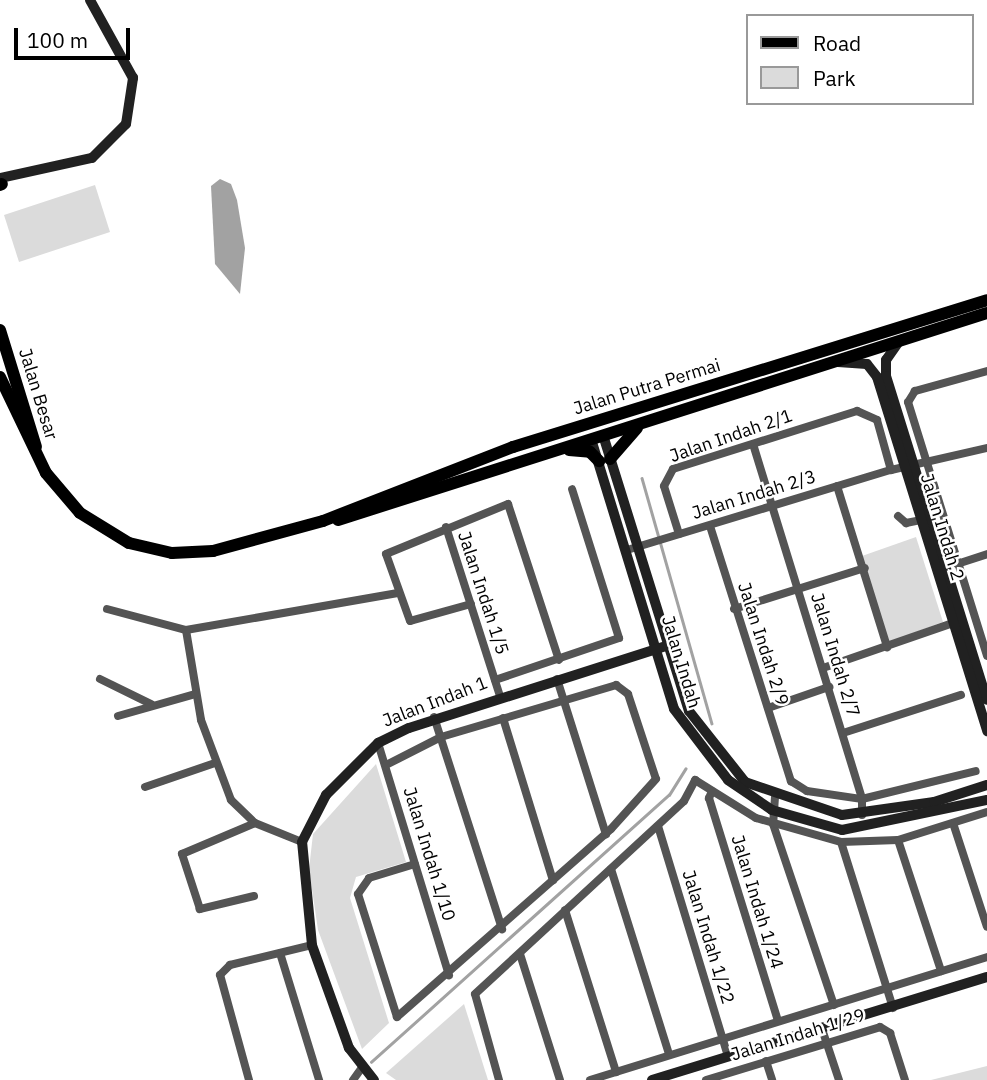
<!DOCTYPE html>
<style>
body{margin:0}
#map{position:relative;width:987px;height:1080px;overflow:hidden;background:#fff;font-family:"IBM Plex Sans",sans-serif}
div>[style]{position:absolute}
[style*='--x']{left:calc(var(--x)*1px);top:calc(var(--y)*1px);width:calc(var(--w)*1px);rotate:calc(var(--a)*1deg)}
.green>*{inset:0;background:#dbdbdb}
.water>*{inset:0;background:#a2a2a2}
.stream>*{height:2.5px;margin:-1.25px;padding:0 1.25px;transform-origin:1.25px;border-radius:1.25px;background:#a2a2a2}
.street>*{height:8px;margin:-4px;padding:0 4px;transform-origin:4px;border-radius:4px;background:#545454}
.secondary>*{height:10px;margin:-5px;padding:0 5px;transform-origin:5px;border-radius:5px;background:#212121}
.primary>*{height:12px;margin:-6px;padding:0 6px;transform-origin:6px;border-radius:6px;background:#000}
span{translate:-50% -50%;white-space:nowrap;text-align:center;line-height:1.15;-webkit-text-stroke:5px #fff;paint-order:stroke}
.street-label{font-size:18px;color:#000}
.legend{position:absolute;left:746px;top:14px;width:228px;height:91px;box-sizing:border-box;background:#fff;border:2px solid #999;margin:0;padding:9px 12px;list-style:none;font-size:21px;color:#000}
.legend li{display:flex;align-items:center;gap:14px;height:35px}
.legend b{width:35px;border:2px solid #999}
.scale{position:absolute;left:14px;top:28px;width:116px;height:32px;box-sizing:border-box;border:4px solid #000;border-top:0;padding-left:9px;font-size:21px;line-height:24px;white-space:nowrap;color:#000;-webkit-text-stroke:5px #fff;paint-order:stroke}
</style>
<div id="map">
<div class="green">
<i style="clip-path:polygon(95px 185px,110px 232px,19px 262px,4px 215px)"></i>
<i style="clip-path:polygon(916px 537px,943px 622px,889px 642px,862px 556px)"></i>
<i style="clip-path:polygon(376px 764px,406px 862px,356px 877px,350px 898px,389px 1023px,362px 1049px,318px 930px,309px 869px,313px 834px)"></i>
<i style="clip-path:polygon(464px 1004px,488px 1080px,396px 1080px,386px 1073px)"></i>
<i style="clip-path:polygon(987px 1066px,987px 1080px,931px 1080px)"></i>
</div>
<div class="water">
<i style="clip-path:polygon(220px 179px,231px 184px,237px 200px,245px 248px,240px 294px,215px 264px,211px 186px)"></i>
</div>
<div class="stream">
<i style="--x:642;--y:478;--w:255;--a:74.1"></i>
<i style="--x:371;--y:1062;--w:400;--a:-41.9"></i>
<i style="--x:669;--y:795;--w:31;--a:-58"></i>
</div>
<div class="street">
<i style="--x:987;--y:371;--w:75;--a:164.5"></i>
<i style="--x:915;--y:391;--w:13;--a:122"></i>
<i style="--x:908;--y:402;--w:266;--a:72.7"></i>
<i style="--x:753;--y:444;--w:371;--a:72.9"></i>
<i style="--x:862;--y:799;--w:16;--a:90"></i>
<i style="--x:837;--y:486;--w:169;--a:72.7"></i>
<i style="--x:898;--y:516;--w:11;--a:41"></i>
<i style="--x:906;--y:523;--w:16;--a:-11"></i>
<i style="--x:710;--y:526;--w:268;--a:72.4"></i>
<i style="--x:791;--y:781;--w:19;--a:32"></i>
<i style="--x:807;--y:791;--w:56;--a:8.3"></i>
<i style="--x:862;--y:799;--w:117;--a:-13.8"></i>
<i style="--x:446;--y:527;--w:177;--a:72.3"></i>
<i style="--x:679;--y:534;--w:50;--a:-107.4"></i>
<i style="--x:664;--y:486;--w:19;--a:-62"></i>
<i style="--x:673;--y:469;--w:193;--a:-17.5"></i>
<i style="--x:857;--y:411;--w:22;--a:24"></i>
<i style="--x:877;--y:420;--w:52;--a:74.4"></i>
<i style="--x:627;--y:550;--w:276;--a:-16.9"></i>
<i style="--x:891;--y:470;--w:98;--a:-12.9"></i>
<i style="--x:957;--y:564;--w:32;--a:-18"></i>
<i style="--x:471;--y:604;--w:63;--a:164.4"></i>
<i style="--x:410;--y:621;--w:71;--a:-109.7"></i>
<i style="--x:386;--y:554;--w:132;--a:-22.3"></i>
<i style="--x:508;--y:504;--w:164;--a:71.9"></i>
<i style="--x:107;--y:609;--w:82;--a:14.9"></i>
<i style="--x:186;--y:630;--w:215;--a:-9.9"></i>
<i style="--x:734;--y:609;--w:137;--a:-17.4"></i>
<i style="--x:186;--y:630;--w:91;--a:80.5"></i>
<i style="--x:201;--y:720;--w:85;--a:69.4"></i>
<i style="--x:231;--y:800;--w:33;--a:44"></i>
<i style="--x:255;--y:823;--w:51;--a:22"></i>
<i style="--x:823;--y:668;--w:141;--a:-19.1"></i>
<i style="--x:100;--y:679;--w:57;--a:26.1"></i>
<i style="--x:557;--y:679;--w:163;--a:72.5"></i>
<i style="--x:495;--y:680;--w:131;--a:-18.7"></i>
<i style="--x:619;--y:638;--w:156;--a:-107.5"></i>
<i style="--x:768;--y:708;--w:65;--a:-19"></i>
<i style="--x:118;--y:716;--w:80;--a:-15.9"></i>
<i style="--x:434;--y:717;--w:223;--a:72.2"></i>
<i style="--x:503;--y:718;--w:170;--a:72.9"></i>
<i style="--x:843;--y:733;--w:124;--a:-17.9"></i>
<i style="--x:378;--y:743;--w:243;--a:73"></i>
<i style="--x:386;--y:765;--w:62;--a:-27"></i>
<i style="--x:441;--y:737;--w:183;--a:-16.5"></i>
<i style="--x:616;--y:685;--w:15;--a:37"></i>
<i style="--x:628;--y:694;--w:89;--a:71.8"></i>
<i style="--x:656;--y:779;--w:67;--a:132"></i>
<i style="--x:611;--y:829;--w:285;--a:138.7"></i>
<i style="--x:397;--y:1017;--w:129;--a:-107.6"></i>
<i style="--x:358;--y:894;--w:19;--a:-55"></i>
<i style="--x:369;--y:878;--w:48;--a:-16.9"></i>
<i style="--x:145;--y:787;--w:74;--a:-18.9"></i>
<i style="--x:712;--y:791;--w:8;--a:113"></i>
<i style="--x:709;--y:798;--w:233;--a:72.8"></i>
<i style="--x:775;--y:797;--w:27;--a:94"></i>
<i style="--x:773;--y:824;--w:191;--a:71.4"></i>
<i style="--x:953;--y:823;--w:109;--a:71.9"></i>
<i style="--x:658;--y:826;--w:240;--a:73.1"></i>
<i style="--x:898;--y:840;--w:138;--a:71.8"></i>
<i style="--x:841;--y:842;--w:174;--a:72.6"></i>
<i style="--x:611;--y:869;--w:194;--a:72.6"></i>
<i style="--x:254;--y:896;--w:56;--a:166.5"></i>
<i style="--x:200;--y:909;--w:58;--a:-108.1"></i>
<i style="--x:182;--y:854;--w:79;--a:-23"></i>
<i style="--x:565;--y:910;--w:170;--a:72.5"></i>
<i style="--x:280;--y:953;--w:133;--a:72.9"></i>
<i style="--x:520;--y:954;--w:132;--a:72.4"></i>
<i style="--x:822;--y:1029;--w:54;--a:71.6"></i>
<i style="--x:766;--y:1061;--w:20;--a:72"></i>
<i style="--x:249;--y:1080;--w:109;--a:-105.4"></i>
<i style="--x:220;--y:975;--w:14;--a:-45"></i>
<i style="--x:230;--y:965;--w:84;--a:-13.7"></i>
<i style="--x:353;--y:1080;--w:14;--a:-54"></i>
<i style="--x:499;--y:1080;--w:89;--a:-105.6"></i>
<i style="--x:475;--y:994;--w:284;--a:-42.7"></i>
<i style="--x:684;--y:801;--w:24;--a:-62"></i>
<i style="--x:695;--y:780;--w:72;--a:31.9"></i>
<i style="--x:756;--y:818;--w:88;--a:15.8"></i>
<i style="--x:841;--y:842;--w:57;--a:-2"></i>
<i style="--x:898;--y:840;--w:93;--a:-17.5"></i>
<i style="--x:590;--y:1080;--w:416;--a:-17.2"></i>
<i style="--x:706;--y:1080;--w:182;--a:-16.9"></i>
<i style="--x:880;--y:1027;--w:12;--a:31"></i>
<i style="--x:890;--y:1033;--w:49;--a:72.3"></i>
</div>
<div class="secondary">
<i style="--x:0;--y:178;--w:94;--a:-12.3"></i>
<i style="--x:92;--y:158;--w:48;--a:-45"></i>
<i style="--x:126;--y:124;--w:47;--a:-81.3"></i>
<i style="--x:133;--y:78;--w:89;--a:-118.9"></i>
<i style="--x:898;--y:343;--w:21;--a:125"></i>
<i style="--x:886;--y:360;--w:16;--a:90"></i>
<i style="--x:886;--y:376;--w:339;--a:72.7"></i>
<i style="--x:838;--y:362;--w:29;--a:4"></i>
<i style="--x:867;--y:364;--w:16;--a:52"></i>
<i style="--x:877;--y:377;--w:371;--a:72.7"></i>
<i style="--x:603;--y:435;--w:289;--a:72.7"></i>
<i style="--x:689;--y:711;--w:90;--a:51.7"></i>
<i style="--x:745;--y:782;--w:102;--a:18.8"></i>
<i style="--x:842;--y:815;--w:93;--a:-8"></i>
<i style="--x:934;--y:802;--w:56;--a:-17.8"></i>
<i style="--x:591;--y:439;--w:282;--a:72.9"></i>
<i style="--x:674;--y:709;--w:89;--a:52.7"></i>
<i style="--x:728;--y:780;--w:53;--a:34.3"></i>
<i style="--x:772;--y:810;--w:73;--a:15.9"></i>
<i style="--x:842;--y:830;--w:148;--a:-11.7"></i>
<i style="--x:374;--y:1080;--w:41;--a:-128"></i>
<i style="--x:349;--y:1048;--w:109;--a:-109.8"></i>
<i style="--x:312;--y:945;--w:103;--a:-95.5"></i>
<i style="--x:302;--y:842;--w:53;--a:-62.9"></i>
<i style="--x:326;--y:795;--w:74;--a:-45"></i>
<i style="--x:378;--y:743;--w:34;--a:-26"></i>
<i style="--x:409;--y:728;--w:273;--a:-17.7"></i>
<i style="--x:652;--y:1080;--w:350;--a:-17.1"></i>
</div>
<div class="primary">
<i style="--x:0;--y:185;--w:2;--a:-27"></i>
<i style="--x:0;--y:330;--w:122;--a:72.9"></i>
<i style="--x:0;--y:377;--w:106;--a:64.4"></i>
<i style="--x:46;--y:473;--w:52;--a:49.6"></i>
<i style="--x:80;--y:513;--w:57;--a:31.5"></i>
<i style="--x:129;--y:543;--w:44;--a:13.1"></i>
<i style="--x:172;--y:553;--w:41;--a:-2.8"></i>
<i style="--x:213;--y:551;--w:114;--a:-15.3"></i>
<i style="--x:323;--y:521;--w:204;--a:-21.3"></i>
<i style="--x:513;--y:447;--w:496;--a:-17.2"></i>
<i style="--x:569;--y:450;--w:21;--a:5"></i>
<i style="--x:590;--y:452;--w:13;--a:45"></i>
<i style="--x:610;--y:459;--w:41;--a:-48.9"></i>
<i style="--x:338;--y:520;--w:681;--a:-17.69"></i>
</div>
<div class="street-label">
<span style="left:647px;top:387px;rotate:-17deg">Jalan Putra Permai</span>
<span style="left:38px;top:394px;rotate:73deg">Jalan Besar</span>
<span style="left:731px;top:436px;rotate:-19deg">Jalan Indah 2/1</span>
<span style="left:754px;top:495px;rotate:-17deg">Jalan Indah 2/3</span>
<span style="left:942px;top:527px;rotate:73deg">Jalan Indah 2</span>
<span style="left:483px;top:593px;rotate:72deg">Jalan Indah 1/5</span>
<span style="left:763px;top:644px;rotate:72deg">Jalan Indah 2/9</span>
<span style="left:835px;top:655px;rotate:73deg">Jalan Indah 2/7</span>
<span style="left:681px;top:662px;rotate:73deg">Jalan Indah</span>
<span style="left:435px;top:702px;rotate:-21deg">Jalan Indah 1</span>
<span style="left:429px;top:854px;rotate:73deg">Jalan Indah 1/10</span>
<span style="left:757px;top:902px;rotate:73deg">Jalan Indah 1/24</span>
<span style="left:708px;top:937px;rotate:73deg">Jalan Indah 1/22</span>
<span style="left:798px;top:1035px;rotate:-17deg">Jalan Indah 1/29</span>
</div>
<ul class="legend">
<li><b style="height:9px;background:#000"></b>Road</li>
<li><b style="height:19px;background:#dbdbdb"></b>Park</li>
</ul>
<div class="scale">100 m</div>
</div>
